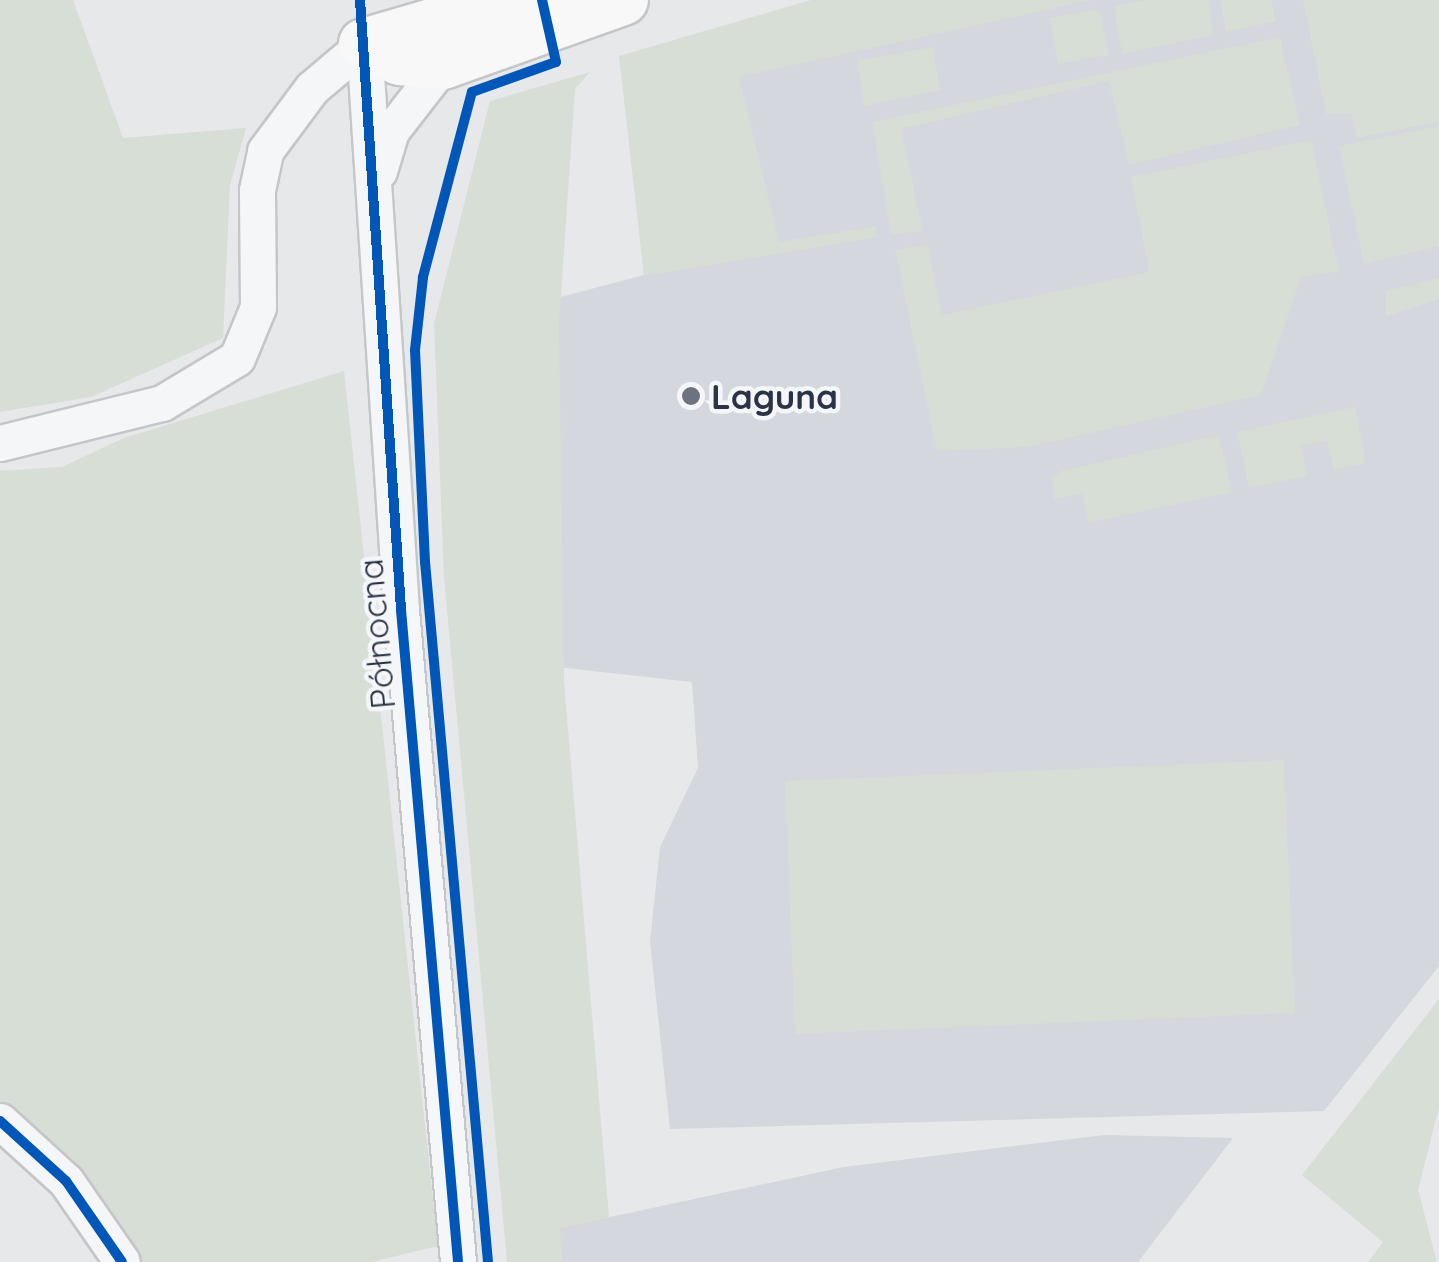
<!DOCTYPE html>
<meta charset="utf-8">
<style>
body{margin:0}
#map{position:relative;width:1439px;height:1262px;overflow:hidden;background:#e6e8ea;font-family:Quicksand,sans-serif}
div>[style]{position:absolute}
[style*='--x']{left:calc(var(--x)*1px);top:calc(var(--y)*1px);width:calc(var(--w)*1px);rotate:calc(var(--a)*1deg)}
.built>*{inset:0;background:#d4d7dd}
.green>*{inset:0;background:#d6ded6}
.roads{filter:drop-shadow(2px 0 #c4c6c8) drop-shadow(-2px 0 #c4c6c8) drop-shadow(0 2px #c4c6c8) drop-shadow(0 -2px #c4c6c8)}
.street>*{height:35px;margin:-17.5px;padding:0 17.5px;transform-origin:17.5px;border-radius:17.5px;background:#f5f6f7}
.secondary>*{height:50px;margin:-25px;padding:0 25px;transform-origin:25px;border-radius:25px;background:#f8f8f8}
.cycleway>*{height:10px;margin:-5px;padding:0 5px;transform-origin:5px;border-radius:5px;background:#0057b8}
.dots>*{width:28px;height:28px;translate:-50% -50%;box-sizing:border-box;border:5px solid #f4f6f9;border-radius:50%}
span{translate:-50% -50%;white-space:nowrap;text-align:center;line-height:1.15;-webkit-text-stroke:9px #f4f6f9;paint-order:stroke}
.poi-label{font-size:35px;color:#2b3445;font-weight:700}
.left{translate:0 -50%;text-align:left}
.street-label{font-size:35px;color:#2b3445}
</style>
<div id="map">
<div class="built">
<i style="clip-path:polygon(904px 0,1439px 0,1439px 966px,1324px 1111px,670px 1129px,650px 941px,660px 847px,698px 768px,692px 682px,557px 667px,553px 299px,644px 275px,625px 82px)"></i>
<i style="clip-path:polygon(1104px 1135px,1233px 1138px,1138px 1262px,562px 1262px,559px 1228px,844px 1167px)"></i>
</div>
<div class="green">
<i style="clip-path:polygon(0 0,73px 0,123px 138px,246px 128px,230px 185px,223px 338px,91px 397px,0 412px)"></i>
<i style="clip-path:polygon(811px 0,1092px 0,739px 77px,779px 242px,876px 226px,877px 237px,644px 276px,619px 56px)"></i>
<i style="clip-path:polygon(1143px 0,1208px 0,1214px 35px,1122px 54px,1114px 6px)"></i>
<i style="clip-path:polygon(1220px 0,1271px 0,1276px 21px,1226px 32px)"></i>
<i style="clip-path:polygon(1303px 0,1439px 0,1439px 122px,1357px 138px,1351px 114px,1326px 114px)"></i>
<i style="clip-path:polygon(1099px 9px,1109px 55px,1058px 64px,1049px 18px)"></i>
<i style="clip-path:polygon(1280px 37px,1300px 125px,1129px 165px,1109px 81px,901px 129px,923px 231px,891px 234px,872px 122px)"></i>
<i style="clip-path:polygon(933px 47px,940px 90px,864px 106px,857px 60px)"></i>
<i style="clip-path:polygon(590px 72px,575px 89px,559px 324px,564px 682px,609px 1217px,560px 1228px,562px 1262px,507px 1262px,444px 577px,434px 324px,490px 101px)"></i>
<i style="clip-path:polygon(1439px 126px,1439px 246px,1364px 264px,1339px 146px)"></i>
<i style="clip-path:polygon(1311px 140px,1339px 271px,1301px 277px,1261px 395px,1028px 447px,937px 451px,895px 250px,927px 244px,942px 315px,1149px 272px,1131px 177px)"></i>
<i style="clip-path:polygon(1439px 278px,1439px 299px,1386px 316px,1386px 291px)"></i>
<i style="clip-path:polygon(344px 371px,438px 1246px,372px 1262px,140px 1262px,0 1108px,0 471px,62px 467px,124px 438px)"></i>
<i style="clip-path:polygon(1355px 407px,1366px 463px,1334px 470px,1327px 440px,1301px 446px,1307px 476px,1249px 488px,1237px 432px)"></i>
<i style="clip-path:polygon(1219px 435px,1232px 492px,1089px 523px,1082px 494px,1054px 499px,1052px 477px,1061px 471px)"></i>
<i style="clip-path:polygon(1284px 760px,1295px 1013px,795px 1034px,785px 781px)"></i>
<i style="clip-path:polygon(1439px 999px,1439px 1107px,1418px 1190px,1437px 1262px,1368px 1262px,1383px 1242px,1302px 1175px)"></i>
</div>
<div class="roads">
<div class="street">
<i style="--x:364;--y:44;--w:567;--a:86.26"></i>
<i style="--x:401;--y:610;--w:654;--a:85"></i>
<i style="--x:379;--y:171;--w:42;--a:-73.3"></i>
<i style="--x:391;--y:131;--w:85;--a:-52.2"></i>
<i style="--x:0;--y:443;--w:167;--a:-13.9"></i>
<i style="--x:162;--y:403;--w:87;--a:-31"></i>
<i style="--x:237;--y:358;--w:55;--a:-67.6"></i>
<i style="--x:258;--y:307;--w:117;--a:-90.5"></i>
<i style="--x:257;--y:190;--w:40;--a:-78"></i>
<i style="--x:265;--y:151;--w:79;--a:-53.3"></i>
<i style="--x:312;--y:88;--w:68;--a:-40.2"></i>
<i style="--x:0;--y:1121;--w:89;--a:42.3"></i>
<i style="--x:66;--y:1181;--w:98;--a:55.3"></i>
</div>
<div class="secondary">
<i style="--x:514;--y:0;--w:156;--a:163.7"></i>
<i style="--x:364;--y:44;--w:39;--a:24"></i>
<i style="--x:400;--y:60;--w:43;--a:5.3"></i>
<i style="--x:443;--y:64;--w:191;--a:-19.6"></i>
</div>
</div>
<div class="cycleway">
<i style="--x:360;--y:0;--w:611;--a:86.15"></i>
<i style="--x:401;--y:610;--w:654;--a:85"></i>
<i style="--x:0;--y:1121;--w:89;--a:42.3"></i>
<i style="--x:66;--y:1181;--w:98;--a:55.3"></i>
<i style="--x:488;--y:1262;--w:703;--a:-95.14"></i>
<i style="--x:425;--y:562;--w:212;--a:-92.7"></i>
<i style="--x:415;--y:350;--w:73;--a:-83.7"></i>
<i style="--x:423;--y:277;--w:191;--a:-75.2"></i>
<i style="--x:472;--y:92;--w:89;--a:-19.7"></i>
<i style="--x:556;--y:62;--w:64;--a:-102.7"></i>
</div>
<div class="dots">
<i style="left:691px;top:396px;background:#6c737f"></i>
</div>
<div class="poi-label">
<span class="left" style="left:711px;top:396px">Laguna</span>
</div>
<div class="street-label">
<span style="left:376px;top:634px;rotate:-95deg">Północna</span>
</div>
</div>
